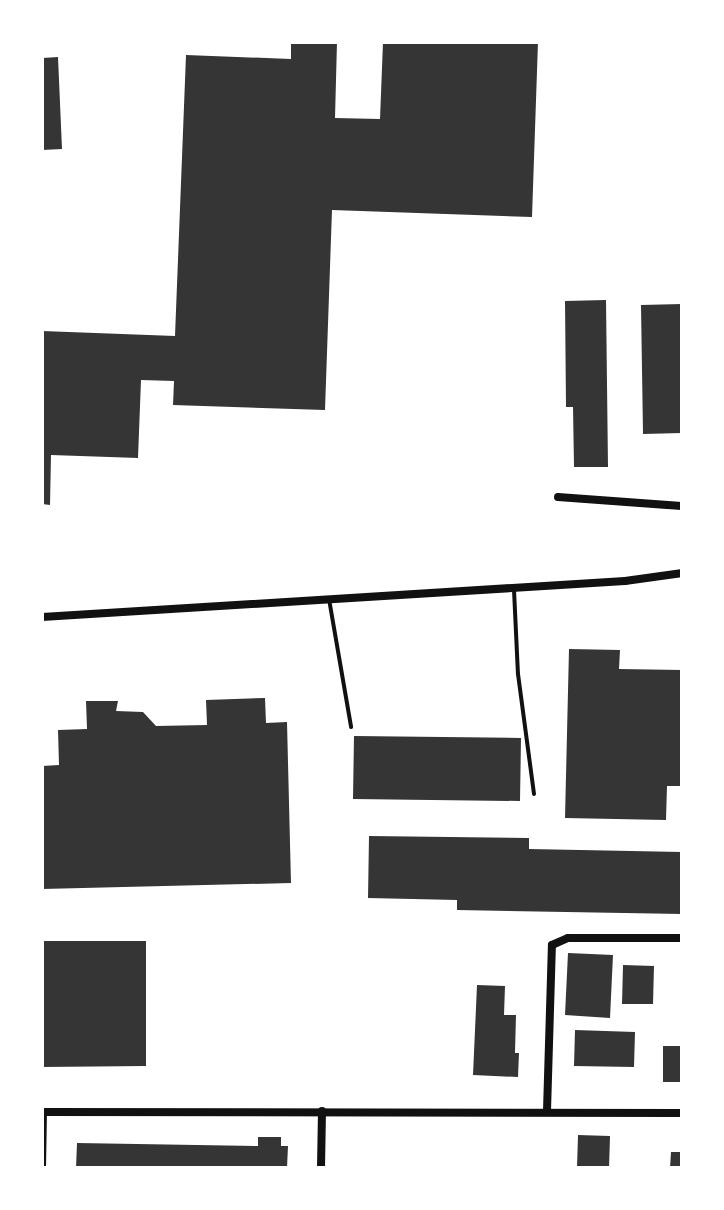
<!DOCTYPE html>
<style>
body{margin:0}
#map{position:relative;width:724px;height:1210px;overflow:hidden;background:#fff;font-family:Figtree,sans-serif}
div>[style]{position:absolute}
[style*='--x']{left:calc(var(--x)*1px);top:calc(var(--y)*1px);width:calc(var(--w)*1px);rotate:calc(var(--a)*1deg)}
.building>*{inset:0;background:#353535}
.service>*{height:4px;margin:-2px;padding:0 2px;transform-origin:2px;border-radius:2px;background:#111}
.minor>*{height:8px;margin:-4px;padding:0 4px;transform-origin:4px;border-radius:4px;background:#111}
span{translate:-50% -50%;white-space:nowrap;text-align:center;line-height:1.15;-webkit-text-stroke:6px #fff;paint-order:stroke}
.frame{position:absolute;inset:0;border:44px solid #fff;pointer-events:none}
</style>
<div id="map">
<div class="building">
<i style="clip-path:polygon(291px 42px,337px 42px,335px 118px,380px 119px,383px 42px,538px 42px,532px 217px,332px 210px,325px 410px,173px 405px,174px 381px,141px 380px,138px 458px,51px 455px,50px 505px,42px 504px,42px 331px,175px 336px,186px 55px,291px 59px)"></i>
<i style="clip-path:polygon(58px 57px,62px 149px,42px 150px,42px 58px)"></i>
<i style="clip-path:polygon(606px 300px,608px 467px,574px 467px,573px 407px,566px 407px,565px 301px)"></i>
<i style="clip-path:polygon(682px 304px,682px 433px,643px 434px,641px 305px)"></i>
<i style="clip-path:polygon(569px 649px,620px 650px,619px 669px,682px 670px,682px 786px,667px 786px,666px 820px,565px 818px)"></i>
<i style="clip-path:polygon(265px 698px,266px 723px,287px 722px,291px 883px,42px 889px,42px 766px,59px 765px,58px 730px,87px 729px,86px 701px,118px 701px,116px 711px,143px 712px,156px 726px,207px 725px,206px 700px)"></i>
<i style="clip-path:polygon(354px 736px,521px 738px,520px 801px,353px 799px)"></i>
<i style="clip-path:polygon(369px 836px,529px 838px,529px 849px,682px 852px,682px 914px,457px 910px,457px 900px,368px 898px)"></i>
<i style="clip-path:polygon(42px 941px,146px 941px,146px 1066px,42px 1067px)"></i>
<i style="clip-path:polygon(568px 953px,613px 955px,610px 1018px,565px 1015px)"></i>
<i style="clip-path:polygon(623px 965px,654px 966px,653px 1004px,622px 1004px)"></i>
<i style="clip-path:polygon(477px 985px,505px 986px,504px 1015px,516px 1015px,515px 1053px,519px 1053px,518px 1077px,473px 1075px)"></i>
<i style="clip-path:polygon(575px 1030px,635px 1032px,634px 1067px,574px 1066px)"></i>
<i style="clip-path:polygon(663px 1046px,682px 1046px,682px 1082px,663px 1082px)"></i>
<i style="clip-path:polygon(578px 1135px,610px 1136px,609px 1168px,577px 1168px)"></i>
<i style="clip-path:polygon(258px 1137px,281px 1137px,281px 1146px,288px 1146px,287px 1168px,76px 1168px,77px 1143px,258px 1146px)"></i>
<i style="clip-path:polygon(671px 1152px,682px 1152px,682px 1168px,670px 1168px)"></i>
</div>
<div class="service">
<i style="--x:514;--y:590;--w:84;--a:87.3"></i>
<i style="--x:518;--y:674;--w:121;--a:82.4"></i>
<i style="--x:329;--y:599;--w:130;--a:80.2"></i>
<i style="--x:44;--y:1168;--w:56;--a:-89"></i>
</div>
<div class="minor">
<i style="--x:558;--y:497;--w:124;--a:4.2"></i>
<i style="--x:42;--y:617;--w:584;--a:-3.53"></i>
<i style="--x:625;--y:581;--w:58;--a:-8"></i>
<i style="--x:547;--y:1111;--w:166;--a:-88.3"></i>
<i style="--x:552;--y:945;--w:17;--a:-24"></i>
<i style="--x:568;--y:938;--w:114;--a:0"></i>
<i style="--x:42;--y:1112;--w:640;--a:0.09"></i>
<i style="--x:321;--y:1168;--w:57;--a:-89"></i>
</div>
<div class="frame"></div>
</div>
